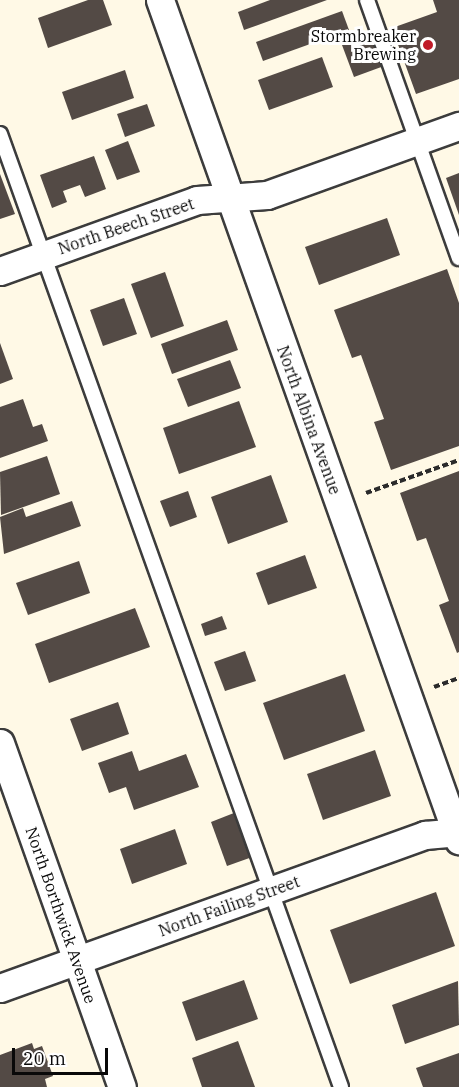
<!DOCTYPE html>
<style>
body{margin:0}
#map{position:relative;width:459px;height:1087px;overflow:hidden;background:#fff9e6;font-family:"IBM Plex Serif",serif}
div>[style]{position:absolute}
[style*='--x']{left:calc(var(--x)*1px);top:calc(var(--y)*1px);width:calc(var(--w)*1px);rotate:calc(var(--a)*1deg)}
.building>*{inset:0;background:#534a45}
.path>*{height:4px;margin-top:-2px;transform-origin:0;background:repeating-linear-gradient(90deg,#2b2b2b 0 6px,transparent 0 9px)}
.roads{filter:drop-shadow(2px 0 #3c3c3c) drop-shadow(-2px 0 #3c3c3c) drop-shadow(0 2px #3c3c3c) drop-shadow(0 -2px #3c3c3c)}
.lane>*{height:14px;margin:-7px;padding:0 7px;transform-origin:7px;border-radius:7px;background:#fff}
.street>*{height:27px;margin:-13.5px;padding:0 13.5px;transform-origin:13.5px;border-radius:13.5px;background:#fff}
.dots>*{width:16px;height:16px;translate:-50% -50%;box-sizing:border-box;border:3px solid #fff;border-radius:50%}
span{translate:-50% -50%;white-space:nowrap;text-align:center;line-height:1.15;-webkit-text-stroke:6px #fff;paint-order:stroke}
.poi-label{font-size:16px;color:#090909}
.right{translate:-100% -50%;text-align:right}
.street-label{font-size:16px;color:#090909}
.scale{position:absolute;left:12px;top:1048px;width:96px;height:27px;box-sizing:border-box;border:3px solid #090909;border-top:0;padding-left:8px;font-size:18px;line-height:21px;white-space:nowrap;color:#090909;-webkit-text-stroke:4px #fff;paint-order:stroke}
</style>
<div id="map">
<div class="building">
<i style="clip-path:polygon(88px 0,103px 0,112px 25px,48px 48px,38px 18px)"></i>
<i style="clip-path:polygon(270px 0,327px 0,244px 30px,238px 12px)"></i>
<i style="clip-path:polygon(433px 0,459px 0,459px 79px,416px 94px,392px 28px,437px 12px)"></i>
<i style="clip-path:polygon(342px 11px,349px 30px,263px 61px,256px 42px)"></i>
<i style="clip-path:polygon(372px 34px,384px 66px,354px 77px,342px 45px)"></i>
<i style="clip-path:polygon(322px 57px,333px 87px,269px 110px,258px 80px)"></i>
<i style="clip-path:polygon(125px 70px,134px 98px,72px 120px,62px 92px)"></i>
<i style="clip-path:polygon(147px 104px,155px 126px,125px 137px,117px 114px)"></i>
<i style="clip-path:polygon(128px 141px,140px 172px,117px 180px,105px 150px)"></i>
<i style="clip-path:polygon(94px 156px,106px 189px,85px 197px,80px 185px,63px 191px,67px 202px,52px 208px,40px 175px)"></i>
<i style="clip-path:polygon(459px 173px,459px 215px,446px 178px)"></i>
<i style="clip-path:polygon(0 174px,15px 214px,0 219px)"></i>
<i style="clip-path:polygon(387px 218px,400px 255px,319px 285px,305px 247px)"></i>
<i style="clip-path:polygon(447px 269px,459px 303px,459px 446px,391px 470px,374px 422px,384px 419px,361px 355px,352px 358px,334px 310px)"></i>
<i style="clip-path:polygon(165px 272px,184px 326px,151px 338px,131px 284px)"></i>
<i style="clip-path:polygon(124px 298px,137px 334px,103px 346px,90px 310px)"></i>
<i style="clip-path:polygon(227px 320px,238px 350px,172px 374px,161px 344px)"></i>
<i style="clip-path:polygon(0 343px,13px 379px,0 384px)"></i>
<i style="clip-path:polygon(230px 360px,241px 388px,188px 407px,177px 379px)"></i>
<i style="clip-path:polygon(23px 399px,33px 427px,42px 424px,48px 441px,0 458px,0 407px)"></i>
<i style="clip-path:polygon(239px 401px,256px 447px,179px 474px,163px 428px)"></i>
<i style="clip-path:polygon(47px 456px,60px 494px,1px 515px,0 472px)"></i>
<i style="clip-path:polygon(459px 471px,459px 652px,457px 653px,439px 605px,449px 601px,426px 538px,417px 541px,400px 493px)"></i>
<i style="clip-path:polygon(271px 475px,288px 522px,228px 544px,211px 497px)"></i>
<i style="clip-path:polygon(188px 491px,197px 517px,170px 527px,160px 501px)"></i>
<i style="clip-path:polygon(72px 501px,81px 526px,4px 554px,0 517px,23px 508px,26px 517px)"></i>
<i style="clip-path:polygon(305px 555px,317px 588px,268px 605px,256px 573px)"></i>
<i style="clip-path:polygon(79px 561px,90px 593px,28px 615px,16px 583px)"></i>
<i style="clip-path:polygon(135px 608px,150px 647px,49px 683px,35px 644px)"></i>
<i style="clip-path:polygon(222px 616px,227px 629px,205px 636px,201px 624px)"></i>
<i style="clip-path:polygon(245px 651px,256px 681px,225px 691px,214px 662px)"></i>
<i style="clip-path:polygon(345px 674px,365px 731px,284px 760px,263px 703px)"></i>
<i style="clip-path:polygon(118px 702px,129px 734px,82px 751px,70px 719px)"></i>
<i style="clip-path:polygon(375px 750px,391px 796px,323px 820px,307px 774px)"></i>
<i style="clip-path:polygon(132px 751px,139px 771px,186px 754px,199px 787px,134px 810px,126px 787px,109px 793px,98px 763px)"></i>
<i style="clip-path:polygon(239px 811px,255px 856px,227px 866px,211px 822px)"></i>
<i style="clip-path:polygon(175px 829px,187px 864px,132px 884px,120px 849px)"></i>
<i style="clip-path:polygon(436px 892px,455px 946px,350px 984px,330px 930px)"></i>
<i style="clip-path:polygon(244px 980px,258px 1019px,196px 1041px,182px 1002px)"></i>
<i style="clip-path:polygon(458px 981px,459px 1025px,405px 1044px,392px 1005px)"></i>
<i style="clip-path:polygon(238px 1041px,255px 1087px,202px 1087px,192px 1058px)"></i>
<i style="clip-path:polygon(32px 1043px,34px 1049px,42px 1046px,53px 1076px,45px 1079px,47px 1087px,0 1087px,0 1055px)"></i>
<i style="clip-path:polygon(459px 1053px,459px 1087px,423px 1087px,416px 1068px)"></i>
</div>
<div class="path">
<i style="--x:366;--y:493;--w:99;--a:-19.5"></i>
<i style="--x:434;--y:687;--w:27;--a:-20"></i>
</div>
<div class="roads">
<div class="lane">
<i style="--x:367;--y:0;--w:274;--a:70.4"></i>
<i style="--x:0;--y:134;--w:1012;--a:70.31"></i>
</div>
<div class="street">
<i style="--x:160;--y:0;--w:892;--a:70.41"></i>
<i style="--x:0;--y:271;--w:209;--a:-19.8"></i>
<i style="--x:197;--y:200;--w:70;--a:-4.1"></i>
<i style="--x:267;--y:195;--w:204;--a:-19.8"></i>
<i style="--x:0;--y:743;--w:365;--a:70.5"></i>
<i style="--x:0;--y:988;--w:452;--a:-19.8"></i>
<i style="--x:425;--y:835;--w:34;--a:-5"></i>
</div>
</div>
<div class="dots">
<i style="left:428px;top:45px;background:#c01a28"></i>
</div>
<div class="poi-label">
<span class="right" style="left:416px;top:45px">Stormbreaker<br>Brewing</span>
</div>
<div class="street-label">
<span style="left:126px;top:226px;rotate:-19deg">North Beech Street</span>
<span style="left:309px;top:420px;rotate:70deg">North Albina Avenue</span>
<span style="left:229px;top:906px;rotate:-20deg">North Failing Street</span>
<span style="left:61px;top:915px;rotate:71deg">North Borthwick Avenue</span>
</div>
<div class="scale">20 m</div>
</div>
